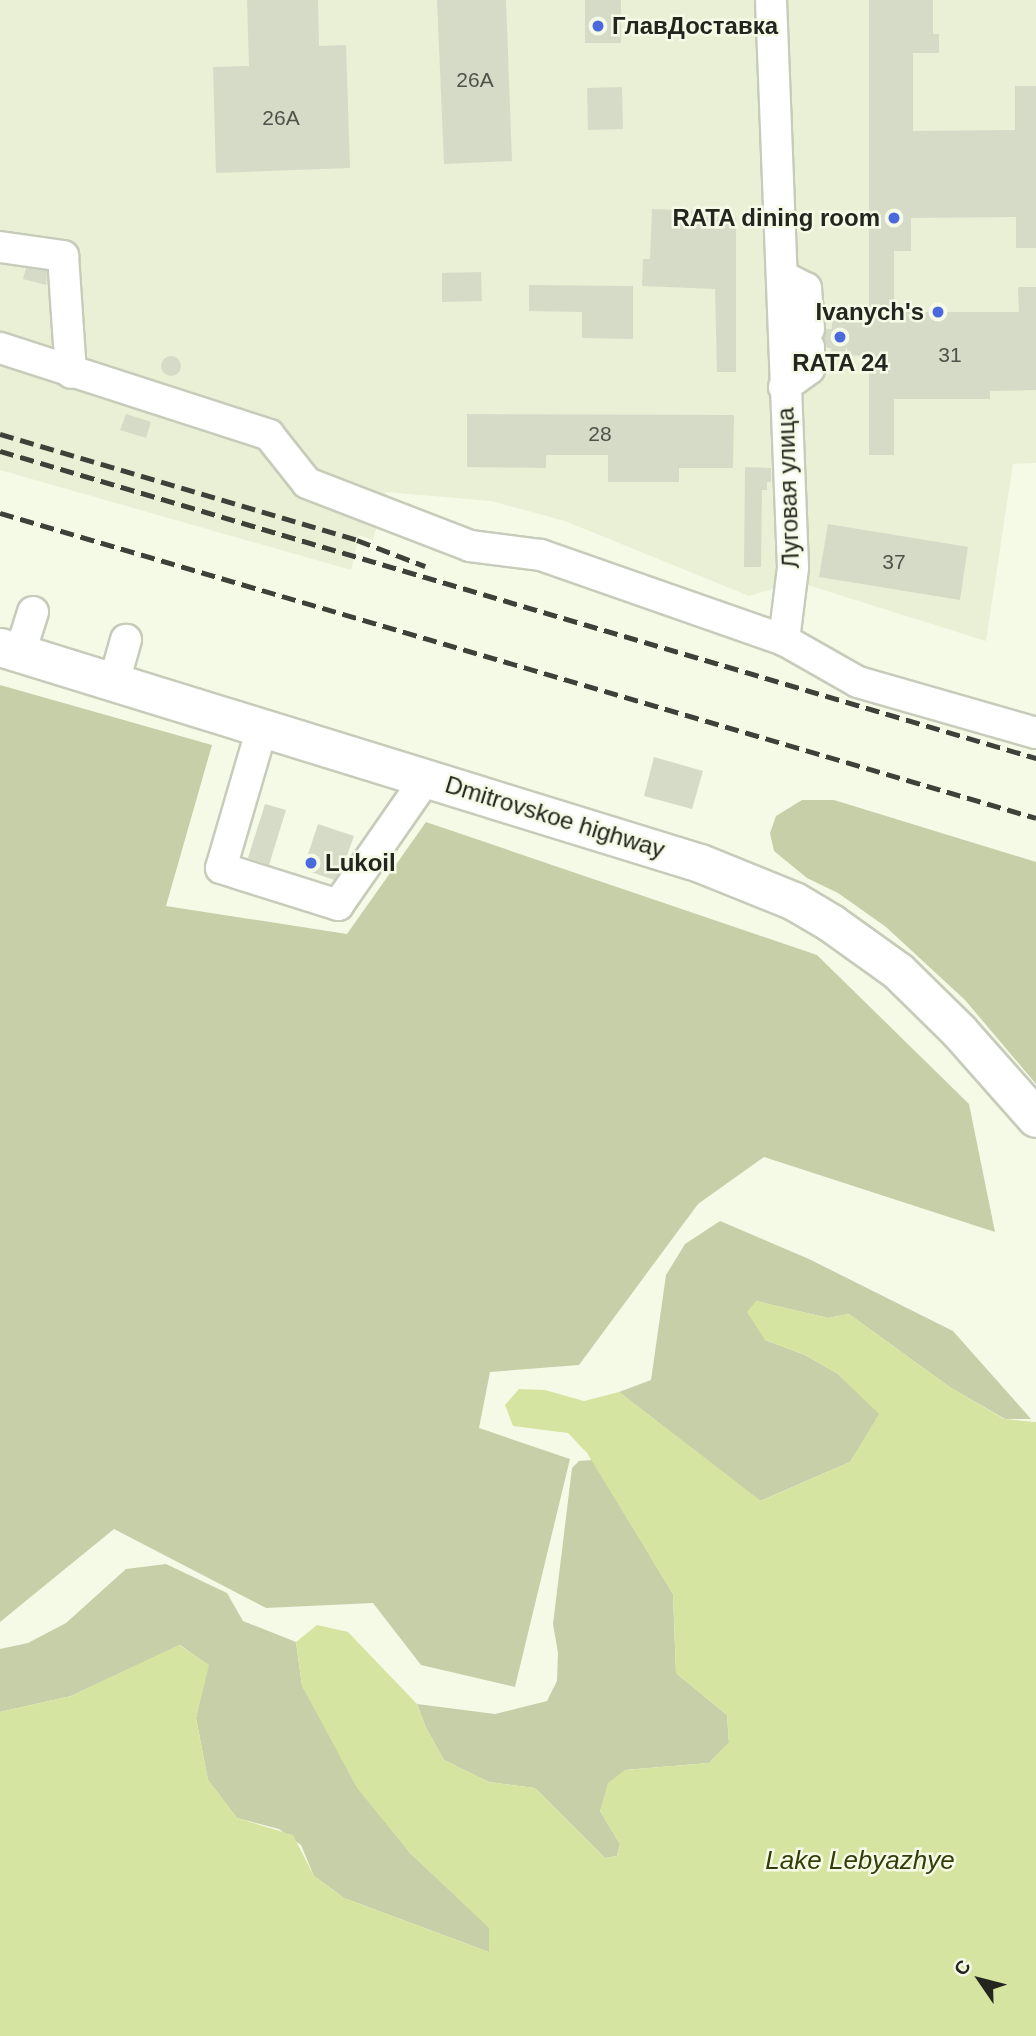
<!DOCTYPE html>
<meta charset="utf-8">
<style>
body{margin:0}
#map{position:relative;width:1036px;height:2036px;overflow:hidden;background:#f5fae7;font-family:Arial,sans-serif}
div>[style]{position:absolute}
[style*='--x']{left:calc(var(--x)*1px);top:calc(var(--y)*1px);width:calc(var(--w)*1px);rotate:calc(var(--a)*1deg)}
.built>*{inset:0;background:#e9f0d5}
.green>*{inset:0;background:#c6cfa8}
.water>*{inset:0;background:#d5e5a1}
.building>*{inset:0;background:#d6dbc8}
.round{border-radius:50%}
.roads{filter:drop-shadow(2px 0 #c7ccba) drop-shadow(-2px 0 #c7ccba) drop-shadow(0 2px #c7ccba) drop-shadow(0 -2px #c7ccba)}
.minor>*{height:30px;margin:-15px;padding:0 15px;transform-origin:15px;border-radius:15px;background:#fff}
.major>*{height:37px;margin:-18.5px;padding:0 18.5px;transform-origin:18.5px;border-radius:18.5px;background:#fff}
.rail>*{height:5px;margin-top:-2.5px;transform-origin:0;background:repeating-linear-gradient(90deg,#3f4138 0 14px,transparent 0 21px)}
.dots>*{width:19px;height:19px;translate:-50% -50%;box-sizing:border-box;border:4px solid #f5fae7;border-radius:50%}
span{translate:-50% -50%;white-space:nowrap;text-align:center;line-height:1.15;-webkit-text-stroke:5px #f5fae7;paint-order:stroke}
.number-label{font-size:21px;color:#505248}
.number-label span{-webkit-text-stroke-width:0}
.poi-label{font-size:24px;color:#24251e;font-weight:700}
.left{translate:0 -50%;text-align:left}
.right{translate:-100% -50%;text-align:right}
.street-label{font-size:24px;color:#24251e}
.water-label{font-size:26px;color:#343d09;font-style:italic}
.north{position:absolute;left:945px;top:1945px;width:70px;height:70px;-webkit-text-stroke:5px #f5fae7;paint-order:stroke;rotate:305deg;font-size:19px;font-weight:700;line-height:28px;text-align:center;color:#24251e}
.north::after{content:'';display:block;margin:auto;width:24px;height:32px;background:#24251e;clip-path:polygon(50% 0,100% 100%,50% 72%,0 100%)}
</style>
<div id="map">
<div class="built">
<i style="clip-path:polygon(0 0,758px 0,776px 588px,749px 596px,565px 521px,491px 501px,386px 492px,373px 540px,359px 535px,351px 570px,0 470px)"></i>
<i style="clip-path:polygon(787px 0,1036px 0,1036px 463px,1013px 464px,986px 641px,801px 583px)"></i>
</div>
<div class="green">
<i style="clip-path:polygon(0 685px,212px 745px,166px 906px,347px 934px,426px 822px,817px 955px,969px 1104px,995px 1232px,764px 1157px,698px 1204px,579px 1365px,490px 1372px,479px 1428px,570px 1459px,515px 1687px,421px 1665px,373px 1603px,266px 1608px,114px 1529px,0 1622px)"></i>
<i style="clip-path:polygon(802px 800px,834px 800px,1036px 862px,1036px 1084px,965px 1000px,886px 927px,838px 893px,807px 878px,774px 851px,770px 833px,776px 816px)"></i>
<i style="clip-path:polygon(720px 1221px,809px 1259px,953px 1331px,1031px 1419px,1005px 1419px,951px 1388px,849px 1314px,828px 1318px,756px 1301px,765px 1340px,805px 1355px,838px 1374px,880px 1414px,850px 1462px,760px 1501px,619px 1392px,651px 1380px,666px 1275px,685px 1244px)"></i>
<i style="clip-path:polygon(592px 1460px,673px 1594px,676px 1673px,727px 1715px,729px 1743px,709px 1763px,625px 1770px,600px 1811px,620px 1844px,617px 1856px,605px 1858px,535px 1788px,489px 1782px,444px 1760px,426px 1728px,417px 1704px,495px 1714px,547px 1701px,557px 1681px,558px 1653px,553px 1624px,572px 1468px,579px 1461px)"></i>
<i style="clip-path:polygon(166px 1564px,227px 1593px,243px 1621px,296px 1642px,302px 1686px,409px 1852px,490px 1928px,489px 1952px,344px 1898px,314px 1876px,301px 1845px,279px 1829px,237px 1818px,208px 1780px,196px 1718px,208px 1665px,180px 1645px,71px 1696px,0 1712px,0 1649px,28px 1643px,66px 1623px,126px 1569px)"></i>
</div>
<div class="water">
<i style="clip-path:polygon(756px 1301px,828px 1318px,849px 1314px,951px 1388px,1004px 1419px,1036px 1422px,1036px 2036px,0 2036px,0 1712px,71px 1696px,179px 1645px,209px 1665px,196px 1718px,208px 1780px,237px 1818px,293px 1835px,314px 1876px,344px 1898px,489px 1952px,489px 1928px,409px 1852px,357px 1788px,302px 1686px,296px 1642px,317px 1625px,348px 1632px,417px 1704px,426px 1728px,444px 1760px,489px 1782px,535px 1788px,605px 1858px,617px 1856px,620px 1844px,600px 1811px,608px 1783px,625px 1770px,709px 1763px,729px 1743px,727px 1715px,676px 1673px,673px 1594px,587px 1453px,568px 1433px,513px 1426px,505px 1405px,519px 1389px,545px 1390px,584px 1401px,619px 1392px,761px 1501px,850px 1462px,879px 1414px,838px 1374px,805px 1355px,765px 1340px,747px 1312px)"></i>
</div>
<div class="building">
<i style="clip-path:polygon(247px 0,318px 0,319px 46px,346px 45px,350px 168px,216px 173px,213px 67px,249px 66px)"></i>
<i style="clip-path:polygon(437px 0,506px 0,512px 161px,444px 164px)"></i>
<i style="clip-path:polygon(585px 0,621px 0,621px 43px,585px 43px)"></i>
<i style="clip-path:polygon(869px 0,933px 0,933px 34px,939px 34px,939px 53px,913px 53px,913px 131px,1015px 130px,1015px 86px,1036px 86px,1036px 248px,1016px 248px,1016px 217px,911px 218px,911px 251px,894px 251px,894px 312px,1019px 312px,1018px 287px,1036px 287px,1036px 390px,990px 391px,990px 399px,894px 399px,894px 455px,869px 455px,869px 356px,831px 355px,831px 348px,827px 348px,824px 338px,826px 329px,832px 329px,832px 321px,869px 322px)"></i>
<i style="clip-path:polygon(622px 87px,623px 129px,588px 130px,587px 88px)"></i>
<i style="clip-path:polygon(652px 209px,702px 211px,701px 217px,736px 218px,736px 372px,717px 372px,715px 289px,642px 286px,643px 259px,650px 259px)"></i>
<i style="clip-path:polygon(26px 268px,47px 271px,46px 285px,23px 279px)"></i>
<i style="clip-path:polygon(481px 272px,482px 301px,442px 302px,442px 273px)"></i>
<i style="clip-path:polygon(529px 285px,633px 286px,633px 339px,582px 338px,582px 312px,529px 311px)"></i>
<i class="round" style="left:161px;top:356px;width:20px;height:20px"></i>
<i style="clip-path:polygon(126px 414px,151px 422px,146px 438px,120px 430px)"></i>
<i style="clip-path:polygon(467px 414px,734px 415px,733px 468px,679px 468px,679px 482px,608px 482px,608px 455px,546px 455px,546px 468px,467px 467px)"></i>
<i style="clip-path:polygon(745px 467px,771px 468px,771px 482px,767px 482px,767px 490px,762px 490px,761px 567px,744px 567px)"></i>
<i style="clip-path:polygon(828px 524px,968px 547px,960px 600px,819px 577px)"></i>
<i style="clip-path:polygon(654px 757px,703px 771px,692px 809px,644px 796px)"></i>
<i style="clip-path:polygon(265px 804px,286px 810px,269px 865px,248px 858px)"></i>
<i style="clip-path:polygon(318px 824px,354px 836px,343px 867px,334px 880px,303px 869px)"></i>
</div>
<div class="roads">
<div class="minor">
<i style="--x:771;--y:0;--w:568;--a:87.78"></i>
<i style="--x:793;--y:568;--w:73;--a:97.1"></i>
<i style="--x:0;--y:247;--w:64;--a:8.1"></i>
<i style="--x:63;--y:256;--w:117;--a:86.1"></i>
<i style="--x:782;--y:276;--w:27;--a:27"></i>
<i style="--x:806;--y:288;--w:41;--a:85.8"></i>
<i style="--x:0;--y:348;--w:283;--a:17.9"></i>
<i style="--x:269;--y:435;--w:61;--a:51.6"></i>
<i style="--x:307;--y:483;--w:175;--a:21.1"></i>
<i style="--x:470;--y:546;--w:72;--a:7.2"></i>
<i style="--x:541;--y:555;--w:257;--a:19.3"></i>
<i style="--x:784;--y:640;--w:85;--a:29.6"></i>
<i style="--x:858;--y:682;--w:185;--a:16"></i>
<i style="--x:784;--y:387;--w:31;--a:-36"></i>
<i style="--x:809;--y:369;--w:22;--a:-90"></i>
<i style="--x:20;--y:653;--w:43;--a:-72.4"></i>
<i style="--x:114;--y:682;--w:44;--a:-74.1"></i>
<i style="--x:262;--y:728;--w:146;--a:106.3"></i>
<i style="--x:221;--y:868;--w:123;--a:17.5"></i>
<i style="--x:338;--y:905;--w:156;--a:-55.2"></i>
</div>
<div class="major">
<i style="--x:0;--y:647;--w:733;--a:17.15"></i>
<i style="--x:700;--y:863;--w:101;--a:22"></i>
<i style="--x:794;--y:901;--w:43;--a:30.7"></i>
<i style="--x:831;--y:923;--w:82;--a:35.6"></i>
<i style="--x:898;--y:971;--w:86;--a:44.5"></i>
<i style="--x:959;--y:1031;--w:116;--a:48.5"></i>
</div>
</div>
<div class="rail">
<i style="--x:0;--y:434;--w:372;--a:16.5"></i>
<i style="--x:357;--y:540;--w:73;--a:20.9"></i>
<i style="--x:0;--y:451;--w:1081;--a:16.51"></i>
<i style="--x:0;--y:513;--w:1080;--a:16.4"></i>
</div>
<div class="dots">
<i style="left:598px;top:26px;background:#4a69dd"></i>
<i style="left:894px;top:218px;background:#4a69dd"></i>
<i style="left:938px;top:312px;background:#4a69dd"></i>
<i style="left:840px;top:337px;background:#4a69dd"></i>
<i style="left:311px;top:863px;background:#4a69dd"></i>
</div>
<div class="number-label">
<span style="left:475px;top:80px">26А</span>
<span style="left:281px;top:118px">26А</span>
<span style="left:950px;top:355px">31</span>
<span style="left:600px;top:434px">28</span>
<span style="left:894px;top:562px">37</span>
</div>
<div class="poi-label">
<span class="left" style="left:612px;top:26px">ГлавДоставка</span>
<span class="right" style="left:880px;top:218px">RATA dining room</span>
<span class="right" style="left:924px;top:312px">Ivanych's</span>
<span style="left:840px;top:363px">RATA 24</span>
<span class="left" style="left:325px;top:863px">Lukoil</span>
</div>
<div class="street-label">
<span style="left:788px;top:488px;rotate:-92deg">Луговая улица</span>
<span style="left:555px;top:817px;rotate:17deg">Dmitrovskoe highway</span>
</div>
<div class="water-label">
<span style="left:860px;top:1861px">Lake Lebyazhye</span>
</div>
<div class="north">С</div>
</div>
